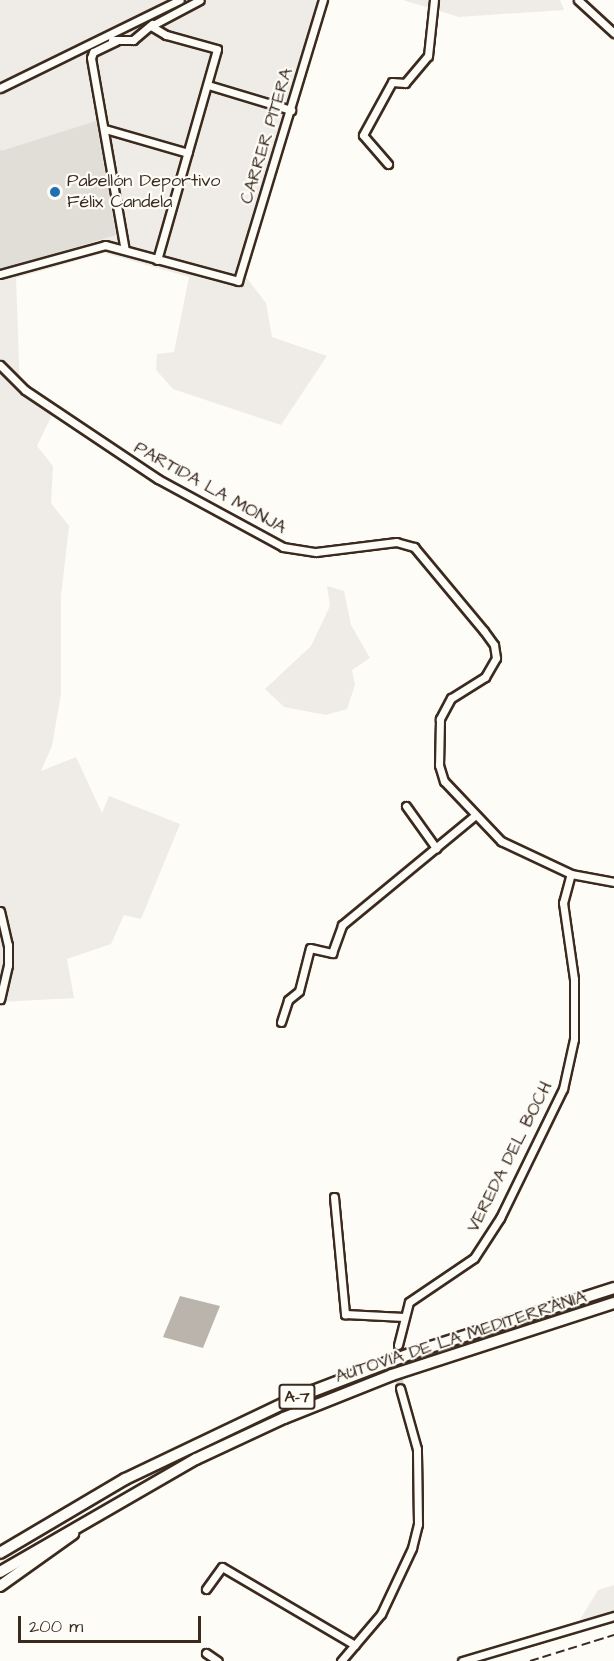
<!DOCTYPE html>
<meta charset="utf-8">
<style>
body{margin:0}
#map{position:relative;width:614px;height:1661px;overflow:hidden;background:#fdfcf7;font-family:"Architects Daughter",sans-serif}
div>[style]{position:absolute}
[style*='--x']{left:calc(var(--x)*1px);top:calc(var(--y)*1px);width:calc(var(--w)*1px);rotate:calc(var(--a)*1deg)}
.built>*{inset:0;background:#efece7}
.green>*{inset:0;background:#e1ded7}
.water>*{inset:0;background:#bbb4ad}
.minor-tunnel>*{height:7px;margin-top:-3.5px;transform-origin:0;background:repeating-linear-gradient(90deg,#d6d2cc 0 7px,transparent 0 10.5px)}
.roads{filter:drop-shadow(2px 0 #3b2a1e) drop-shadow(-2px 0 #3b2a1e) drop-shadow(0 2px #3b2a1e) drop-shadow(0 -2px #3b2a1e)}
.minor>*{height:7px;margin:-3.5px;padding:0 3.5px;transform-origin:3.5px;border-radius:3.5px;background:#fdfcf7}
.highway>*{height:10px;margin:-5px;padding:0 5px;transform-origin:5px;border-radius:5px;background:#fdfcf7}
.rail>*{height:1.5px;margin-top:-0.75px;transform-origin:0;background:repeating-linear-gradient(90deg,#3b2a1e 0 9px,transparent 0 13.5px)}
.dots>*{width:16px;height:16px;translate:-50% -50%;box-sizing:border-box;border:3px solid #fdfcf7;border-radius:50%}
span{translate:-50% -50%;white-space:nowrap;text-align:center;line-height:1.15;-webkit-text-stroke:4.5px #fdfcf7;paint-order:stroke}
.shield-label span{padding:2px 4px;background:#fdfcf7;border:2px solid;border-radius:4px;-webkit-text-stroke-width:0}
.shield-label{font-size:16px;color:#3b2a1e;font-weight:700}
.street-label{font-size:18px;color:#3b2a1e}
.poi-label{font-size:18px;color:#3b2a1e}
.left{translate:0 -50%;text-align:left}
.scale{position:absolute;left:18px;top:1616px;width:183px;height:27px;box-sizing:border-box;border:3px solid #3b2a1e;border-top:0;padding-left:8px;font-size:18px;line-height:21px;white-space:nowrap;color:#3b2a1e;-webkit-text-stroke:4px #fdfcf7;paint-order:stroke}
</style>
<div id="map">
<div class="built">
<i style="clip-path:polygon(0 0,329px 0,246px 277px,266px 303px,272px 337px,327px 356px,281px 425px,173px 389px,156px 370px,157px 354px,174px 352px,189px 277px,104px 253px,16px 278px,20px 392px,52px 415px,37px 446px,53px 466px,51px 503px,69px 526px,61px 596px,61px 694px,52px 746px,41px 771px,76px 757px,102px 813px,109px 796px,180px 824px,141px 919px,124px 915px,111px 944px,67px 959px,74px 998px,0 1002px)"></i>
<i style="clip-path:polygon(403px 0,560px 0,564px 10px,459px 17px)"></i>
<i style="clip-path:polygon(327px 586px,344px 591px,351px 625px,370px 658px,352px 670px,355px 685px,347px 709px,326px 715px,284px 707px,265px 689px,311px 646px,330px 606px)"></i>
<i style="clip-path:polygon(614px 1585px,614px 1611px,578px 1623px,598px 1590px)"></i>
</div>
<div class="green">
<i style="clip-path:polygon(96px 121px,116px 235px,0 270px,0 148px,1px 151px)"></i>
</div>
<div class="water">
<i style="clip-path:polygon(180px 1296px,220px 1306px,203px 1348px,163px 1337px)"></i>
</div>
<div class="minor-tunnel">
<i style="--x:398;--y:1345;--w:43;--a:87.3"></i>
</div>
<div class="roads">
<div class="minor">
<i style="--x:578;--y:0;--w:49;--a:42.5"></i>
<i style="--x:112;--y:40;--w:21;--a:0"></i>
<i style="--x:133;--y:40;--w:25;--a:-40"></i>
<i style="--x:116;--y:41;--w:25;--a:154"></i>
<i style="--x:93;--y:52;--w:6;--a:108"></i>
<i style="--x:91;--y:58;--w:195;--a:80"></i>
<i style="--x:208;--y:85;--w:87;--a:16.8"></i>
<i style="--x:0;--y:88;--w:200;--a:-26.1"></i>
<i style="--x:105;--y:129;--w:86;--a:16.1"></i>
<i style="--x:388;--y:164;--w:38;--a:-131"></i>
<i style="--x:363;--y:135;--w:60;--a:-61.3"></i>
<i style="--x:392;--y:82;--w:13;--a:4"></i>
<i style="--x:405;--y:83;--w:35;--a:-50"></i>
<i style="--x:428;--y:56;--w:56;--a:-83.9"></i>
<i style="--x:157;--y:260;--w:219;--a:-74.1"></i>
<i style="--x:217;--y:49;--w:53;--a:-164.6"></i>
<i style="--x:166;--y:35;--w:17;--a:-149"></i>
<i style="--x:151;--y:26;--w:55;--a:-28"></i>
<i style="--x:0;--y:274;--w:109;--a:-15.4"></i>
<i style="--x:105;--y:245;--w:138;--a:15.1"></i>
<i style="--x:238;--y:281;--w:294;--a:-73.2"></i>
<i style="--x:0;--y:365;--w:35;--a:45"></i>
<i style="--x:25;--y:390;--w:160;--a:33.8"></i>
<i style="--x:158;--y:479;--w:142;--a:28.5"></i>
<i style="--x:283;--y:547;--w:33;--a:9"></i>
<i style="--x:316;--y:552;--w:81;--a:-7.1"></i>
<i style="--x:396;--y:542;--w:19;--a:16"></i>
<i style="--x:414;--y:547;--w:109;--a:50.2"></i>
<i style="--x:484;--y:631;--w:17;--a:54"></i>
<i style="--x:494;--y:645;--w:13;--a:81"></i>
<i style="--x:496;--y:658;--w:22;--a:120"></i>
<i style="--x:485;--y:677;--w:40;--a:148"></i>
<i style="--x:451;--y:698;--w:24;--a:118"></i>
<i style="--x:440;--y:719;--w:46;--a:91.2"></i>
<i style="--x:439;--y:765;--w:17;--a:73"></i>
<i style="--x:444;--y:781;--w:83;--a:46.5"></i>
<i style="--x:501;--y:841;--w:77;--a:25.2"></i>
<i style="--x:571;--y:874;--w:44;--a:10.5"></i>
<i style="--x:406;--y:806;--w:52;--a:54.5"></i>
<i style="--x:0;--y:911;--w:35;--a:77"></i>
<i style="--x:8;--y:945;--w:20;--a:90"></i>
<i style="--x:8;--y:965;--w:35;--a:103"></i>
<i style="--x:281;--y:1022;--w:23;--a:-72"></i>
<i style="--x:288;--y:1000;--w:14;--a:-39"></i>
<i style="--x:299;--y:991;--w:44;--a:-75.7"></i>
<i style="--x:310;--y:948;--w:23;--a:13"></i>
<i style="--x:332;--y:953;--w:30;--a:-70"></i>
<i style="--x:342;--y:925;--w:171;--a:-39.5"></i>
<i style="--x:334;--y:1197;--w:118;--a:84.6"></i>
<i style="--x:345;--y:1314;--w:59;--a:2.9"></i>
<i style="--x:398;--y:1345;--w:44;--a:-75.7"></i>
<i style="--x:409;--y:1302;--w:78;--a:-34.1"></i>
<i style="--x:474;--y:1258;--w:48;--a:-57"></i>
<i style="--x:500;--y:1218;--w:144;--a:-64"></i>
<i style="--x:563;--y:1089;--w:51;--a:-77.6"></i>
<i style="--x:574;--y:1039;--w:60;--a:-90"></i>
<i style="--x:574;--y:979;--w:77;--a:-98.2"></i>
<i style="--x:563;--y:903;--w:30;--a:-75"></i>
<i style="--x:206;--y:1589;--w:27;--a:-54"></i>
<i style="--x:222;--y:1567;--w:154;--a:30.4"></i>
<i style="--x:206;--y:1653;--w:14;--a:34"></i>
<i style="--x:341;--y:1661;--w:62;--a:-49.6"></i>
<i style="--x:381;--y:1614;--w:73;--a:-64.8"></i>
<i style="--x:412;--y:1548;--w:25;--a:-76"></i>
<i style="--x:418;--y:1524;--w:75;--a:-90.8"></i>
<i style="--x:417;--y:1449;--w:63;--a:-105.6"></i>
<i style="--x:462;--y:1661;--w:159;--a:-16.5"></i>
</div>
<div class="highway">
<i style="--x:0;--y:1553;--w:145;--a:-30.6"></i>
<i style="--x:125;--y:1479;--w:188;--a:-25.5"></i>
<i style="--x:295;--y:1398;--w:129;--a:-21"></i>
<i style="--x:415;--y:1352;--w:209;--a:-17.8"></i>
<i style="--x:0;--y:1572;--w:226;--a:-30"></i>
<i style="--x:196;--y:1459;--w:97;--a:-25"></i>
<i style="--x:284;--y:1418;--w:116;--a:-21.7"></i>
<i style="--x:392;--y:1375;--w:233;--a:-18"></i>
<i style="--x:0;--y:1586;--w:90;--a:-35.5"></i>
</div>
</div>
<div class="rail">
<i style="--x:530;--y:1661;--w:88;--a:-17.2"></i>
</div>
<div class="dots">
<i style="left:55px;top:192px;background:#1f6fb2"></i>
</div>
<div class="shield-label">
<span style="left:297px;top:1397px">A-7</span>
</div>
<div class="street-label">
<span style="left:267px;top:136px;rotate:-73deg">CARRER PITERA</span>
<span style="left:210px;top:488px;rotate:29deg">PARTIDA LA MONJA</span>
<span style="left:510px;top:1157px;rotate:-63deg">VEREDA DEL BOCH</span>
<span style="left:461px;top:1337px;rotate:-18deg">AUTOVIA DE LA MEDITERRÀNIA</span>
</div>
<div class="poi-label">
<span class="left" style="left:67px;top:192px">Pabellón Deportivo<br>Félix Candela</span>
</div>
<div class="scale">200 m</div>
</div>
